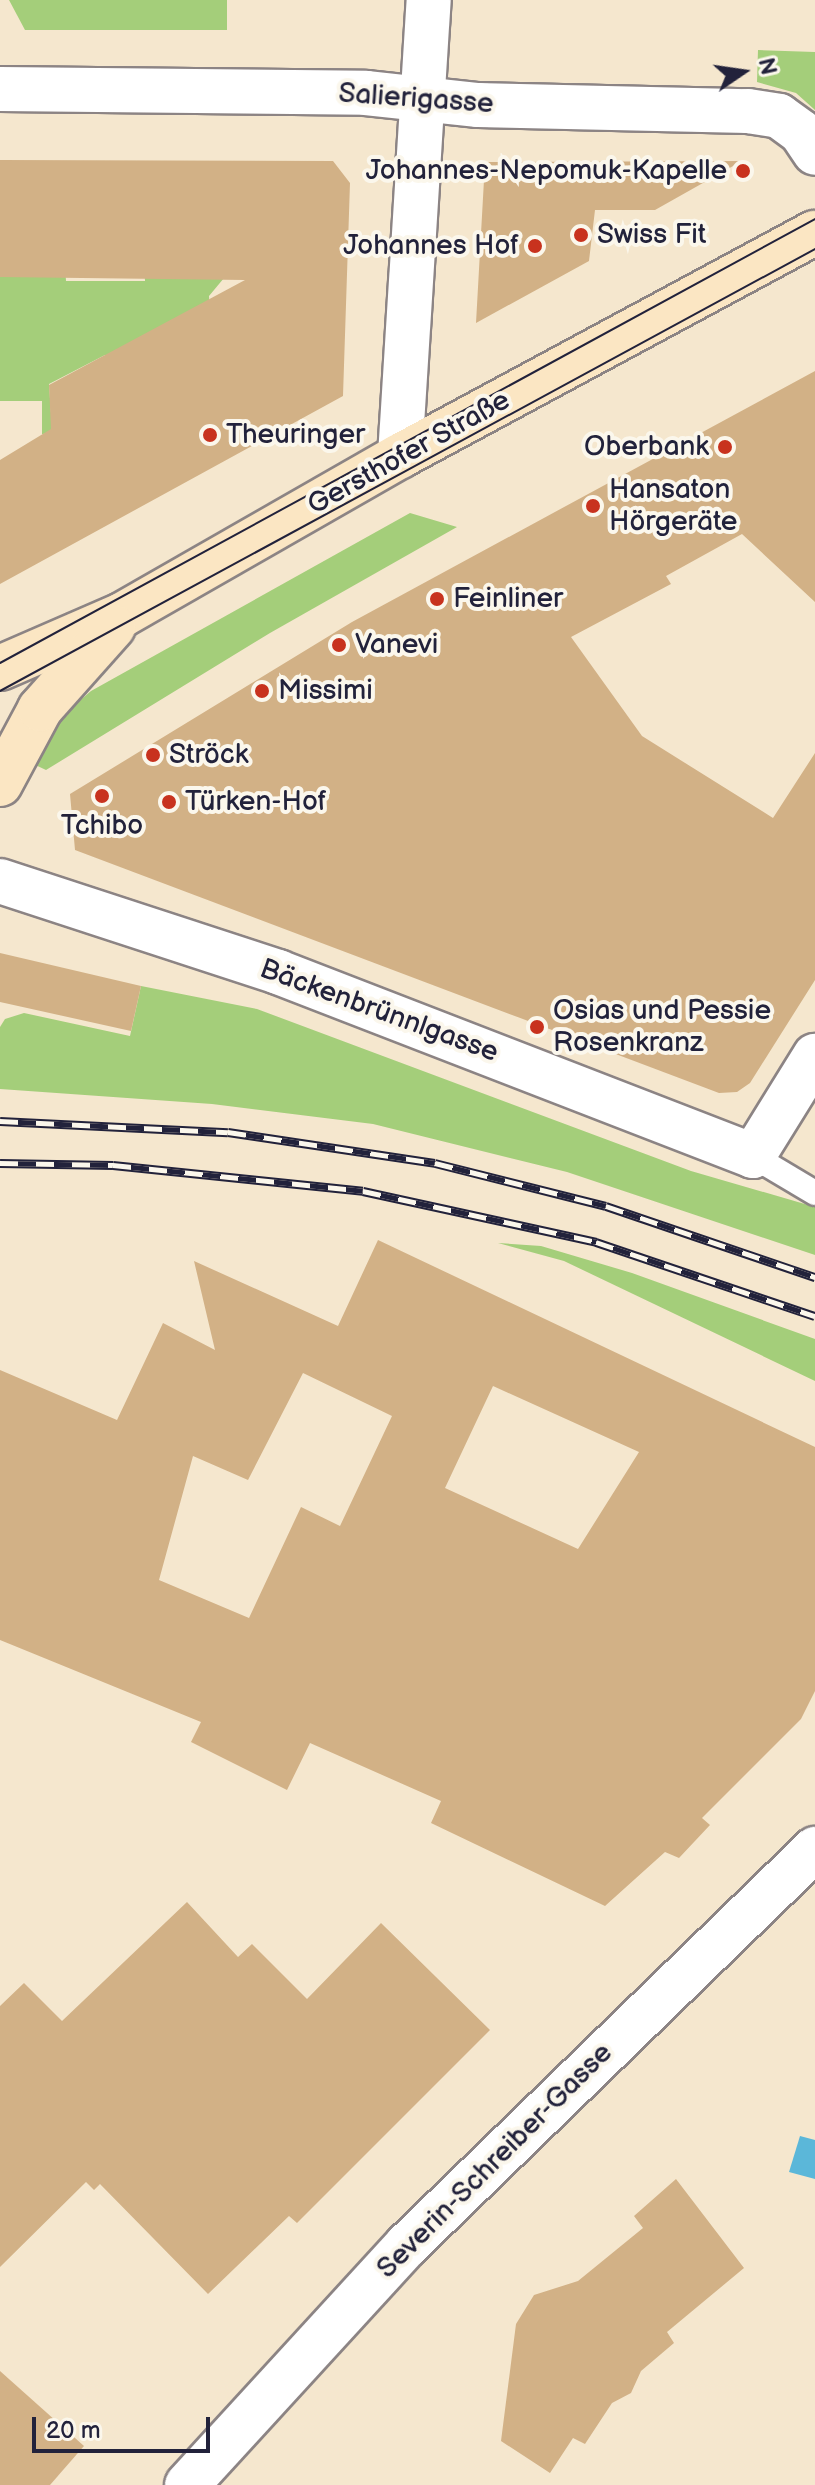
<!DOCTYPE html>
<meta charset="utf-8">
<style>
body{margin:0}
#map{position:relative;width:815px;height:2485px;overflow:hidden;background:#f5e7ce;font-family:"Balsamiq Sans",sans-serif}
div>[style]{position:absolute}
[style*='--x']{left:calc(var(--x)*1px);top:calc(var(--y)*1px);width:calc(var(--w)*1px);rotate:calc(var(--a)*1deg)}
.green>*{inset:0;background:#a4ce7a}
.water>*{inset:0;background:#5bb7d9}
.building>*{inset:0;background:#d2b186}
.roads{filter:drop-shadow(2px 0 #8c8484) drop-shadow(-2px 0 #8c8484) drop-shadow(0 2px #8c8484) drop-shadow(0 -2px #8c8484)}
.lane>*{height:24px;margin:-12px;padding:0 12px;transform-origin:12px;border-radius:12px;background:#fff}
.street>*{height:44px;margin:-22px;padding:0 22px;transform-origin:22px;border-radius:22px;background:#fff}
.secondary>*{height:44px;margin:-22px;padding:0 22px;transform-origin:22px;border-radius:22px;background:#fbe6c3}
.tram>*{height:2px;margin:-1px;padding:0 1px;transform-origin:1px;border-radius:1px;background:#22223b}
.rail>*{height:9px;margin-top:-4.5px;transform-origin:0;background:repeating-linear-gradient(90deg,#fbf7ec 0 18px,#22223b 0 36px);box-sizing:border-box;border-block:2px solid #22223b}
.dots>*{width:22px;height:22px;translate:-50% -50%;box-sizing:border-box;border:4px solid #fbf7ec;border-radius:50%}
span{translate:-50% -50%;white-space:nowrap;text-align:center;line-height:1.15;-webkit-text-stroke:8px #fbf7ec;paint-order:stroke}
.street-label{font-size:28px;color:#22223b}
.poi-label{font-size:28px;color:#22223b}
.right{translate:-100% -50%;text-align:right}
.left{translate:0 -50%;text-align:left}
.north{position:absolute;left:703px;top:32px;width:80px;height:80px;-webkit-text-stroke:6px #fbf7ec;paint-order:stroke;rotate:77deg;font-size:22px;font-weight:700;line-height:32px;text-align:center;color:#22223b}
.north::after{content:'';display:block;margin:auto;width:28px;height:36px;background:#22223b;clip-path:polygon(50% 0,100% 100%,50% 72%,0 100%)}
.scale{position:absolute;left:32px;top:2417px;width:178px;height:36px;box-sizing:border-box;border:4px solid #22223b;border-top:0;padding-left:10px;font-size:24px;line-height:28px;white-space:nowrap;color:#22223b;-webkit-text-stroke:6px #fbf7ec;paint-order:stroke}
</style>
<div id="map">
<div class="green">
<i style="clip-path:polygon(9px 0,227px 0,227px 30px,25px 30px)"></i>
<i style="clip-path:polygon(758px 50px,815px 52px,815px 110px,796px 93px,757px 82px)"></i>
<i style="clip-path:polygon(144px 263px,224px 278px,209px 296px,210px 313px,129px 397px,105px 355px,49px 384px,51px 413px,62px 433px,42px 434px,42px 401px,0 401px,0 277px,43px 277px,65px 265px,66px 281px,145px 281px)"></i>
<i style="clip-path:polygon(410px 513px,457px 527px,270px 633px,46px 770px,29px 762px,55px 722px,91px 691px)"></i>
<i style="clip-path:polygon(141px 986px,257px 1009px,691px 1171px,815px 1207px,815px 1255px,567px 1172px,373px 1124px,212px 1104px,0 1089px,0 1027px,5px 1019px,24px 1013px,130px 1036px)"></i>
<i style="clip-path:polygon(498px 1243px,541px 1246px,632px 1273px,815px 1339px,815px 1381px,564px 1261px)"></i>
</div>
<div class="water">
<i style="clip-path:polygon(800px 2136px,815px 2140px,815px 2179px,789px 2172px)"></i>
</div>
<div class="building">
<i style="clip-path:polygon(0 160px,333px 161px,350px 183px,343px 396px,0 584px,0 460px,51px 429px,49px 385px,245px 280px,0 277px)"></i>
<i style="clip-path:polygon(742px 161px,655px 210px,595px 210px,589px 261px,476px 323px,485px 162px)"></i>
<i style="clip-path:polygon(815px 371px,815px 602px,742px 534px,666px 576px,671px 584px,571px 637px,642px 736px,773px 818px,815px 753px,815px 980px,750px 1083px,737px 1092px,719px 1093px,75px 850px,70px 794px,352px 622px)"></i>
<i style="clip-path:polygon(0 953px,141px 986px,131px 1031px,0 1002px)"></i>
<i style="clip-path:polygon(evenodd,378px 1240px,815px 1447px,815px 1691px,801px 1719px,702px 1818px,710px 1825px,679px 1858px,665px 1852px,605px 1906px,431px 1823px,441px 1801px,310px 1743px,287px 1790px,191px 1742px,201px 1722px,0 1640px,0 1370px,117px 1420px,163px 1323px,215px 1350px,194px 1261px,338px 1326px,378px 1240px,303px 1373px,392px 1416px,340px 1526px,301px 1507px,249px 1618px,159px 1580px,193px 1456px,248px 1480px,303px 1373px,378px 1240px,493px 1386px,639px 1452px,578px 1549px,445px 1488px,493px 1386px)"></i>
<i style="clip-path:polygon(187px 1902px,238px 1957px,252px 1944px,307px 1999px,381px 1923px,490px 2030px,297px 2223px,289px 2216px,208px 2294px,100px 2184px,94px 2190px,86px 2182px,0 2267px,0 2006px,24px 1983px,62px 2021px)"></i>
<i style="clip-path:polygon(676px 2179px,744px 2268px,667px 2332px,674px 2343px,641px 2371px,631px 2393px,612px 2403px,585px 2444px,573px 2438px,550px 2473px,501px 2441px,516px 2324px,534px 2295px,578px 2281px,643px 2228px,634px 2216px)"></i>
<i style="clip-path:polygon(0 2371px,84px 2446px,50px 2485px,0 2485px)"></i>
</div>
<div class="roads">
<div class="lane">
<i style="--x:753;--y:1156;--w:72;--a:30.8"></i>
</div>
<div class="street">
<i style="--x:0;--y:89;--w:366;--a:0.6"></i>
<i style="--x:366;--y:93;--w:113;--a:6.1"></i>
<i style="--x:478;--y:105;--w:270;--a:1.3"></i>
<i style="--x:748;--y:111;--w:31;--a:9"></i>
<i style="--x:779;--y:116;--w:27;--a:36"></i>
<i style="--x:801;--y:132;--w:25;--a:56"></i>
<i style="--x:400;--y:456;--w:457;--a:-86.4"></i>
<i style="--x:0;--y:881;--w:293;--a:18.1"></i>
<i style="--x:278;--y:972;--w:509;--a:21.17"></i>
<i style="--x:753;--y:1156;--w:118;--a:-58.2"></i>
<i style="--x:187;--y:2485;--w:326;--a:-47.5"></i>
<i style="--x:407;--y:2245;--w:569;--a:-44.14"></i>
</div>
<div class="secondary">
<i style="--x:0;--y:668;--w:133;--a:-23.5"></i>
<i style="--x:122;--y:615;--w:320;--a:-29.8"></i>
<i style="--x:400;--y:456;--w:471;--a:-28.3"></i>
<i style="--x:0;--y:784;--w:85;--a:-61.9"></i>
<i style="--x:40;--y:709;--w:110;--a:-48.3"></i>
</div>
</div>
<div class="tram">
<i style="--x:0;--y:663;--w:928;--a:-28.58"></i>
<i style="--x:0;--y:691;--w:927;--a:-28.47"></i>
</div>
<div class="rail">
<i style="--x:0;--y:1121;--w:228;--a:2.8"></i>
<i style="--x:228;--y:1132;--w:209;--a:8.5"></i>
<i style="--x:435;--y:1163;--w:176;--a:14.1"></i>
<i style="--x:606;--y:1206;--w:221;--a:18.8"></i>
<i style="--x:0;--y:1163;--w:113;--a:1"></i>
<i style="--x:113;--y:1165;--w:251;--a:5.9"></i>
<i style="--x:363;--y:1191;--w:239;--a:12.3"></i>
<i style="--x:596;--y:1242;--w:231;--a:18.7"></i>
</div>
<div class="dots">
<i style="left:743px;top:171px;background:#c8321e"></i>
<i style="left:581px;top:235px;background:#c8321e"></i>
<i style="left:535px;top:246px;background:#c8321e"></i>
<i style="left:210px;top:435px;background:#c8321e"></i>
<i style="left:725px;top:447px;background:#c8321e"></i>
<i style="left:593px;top:506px;background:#c8321e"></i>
<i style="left:437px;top:599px;background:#c8321e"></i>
<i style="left:339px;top:645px;background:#c8321e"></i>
<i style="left:262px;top:691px;background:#c8321e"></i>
<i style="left:153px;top:755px;background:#c8321e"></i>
<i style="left:102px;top:796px;background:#c8321e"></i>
<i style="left:169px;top:802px;background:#c8321e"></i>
<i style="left:537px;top:1027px;background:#c8321e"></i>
</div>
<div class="street-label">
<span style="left:416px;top:99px;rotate:4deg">Salierigasse</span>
<span style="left:409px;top:453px;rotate:-29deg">Gersthofer Straße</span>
<span style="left:379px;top:1011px;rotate:20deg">Bäckenbrünnlgasse</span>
<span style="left:495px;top:2161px;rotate:-45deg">Severin-Schreiber-Gasse</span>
</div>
<div class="poi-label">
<span class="right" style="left:727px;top:171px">Johannes-Nepomuk-Kapelle</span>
<span class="left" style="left:597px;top:235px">Swiss Fit</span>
<span class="right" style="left:519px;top:246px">Johannes Hof</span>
<span class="left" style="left:226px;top:435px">Theuringer</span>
<span class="right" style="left:709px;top:447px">Oberbank</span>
<span class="left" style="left:609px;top:506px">Hansaton<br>Hörgeräte</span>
<span class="left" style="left:453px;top:599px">Feinliner</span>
<span class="left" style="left:355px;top:645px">Vanevi</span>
<span class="left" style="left:278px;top:691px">Missimi</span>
<span class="left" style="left:169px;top:755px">Ströck</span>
<span class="left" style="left:185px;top:802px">Türken-Hof</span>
<span style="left:102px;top:826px">Tchibo</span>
<span class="left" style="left:553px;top:1027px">Osias und Pessie<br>Rosenkranz</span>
</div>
<div class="north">N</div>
<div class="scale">20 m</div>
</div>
